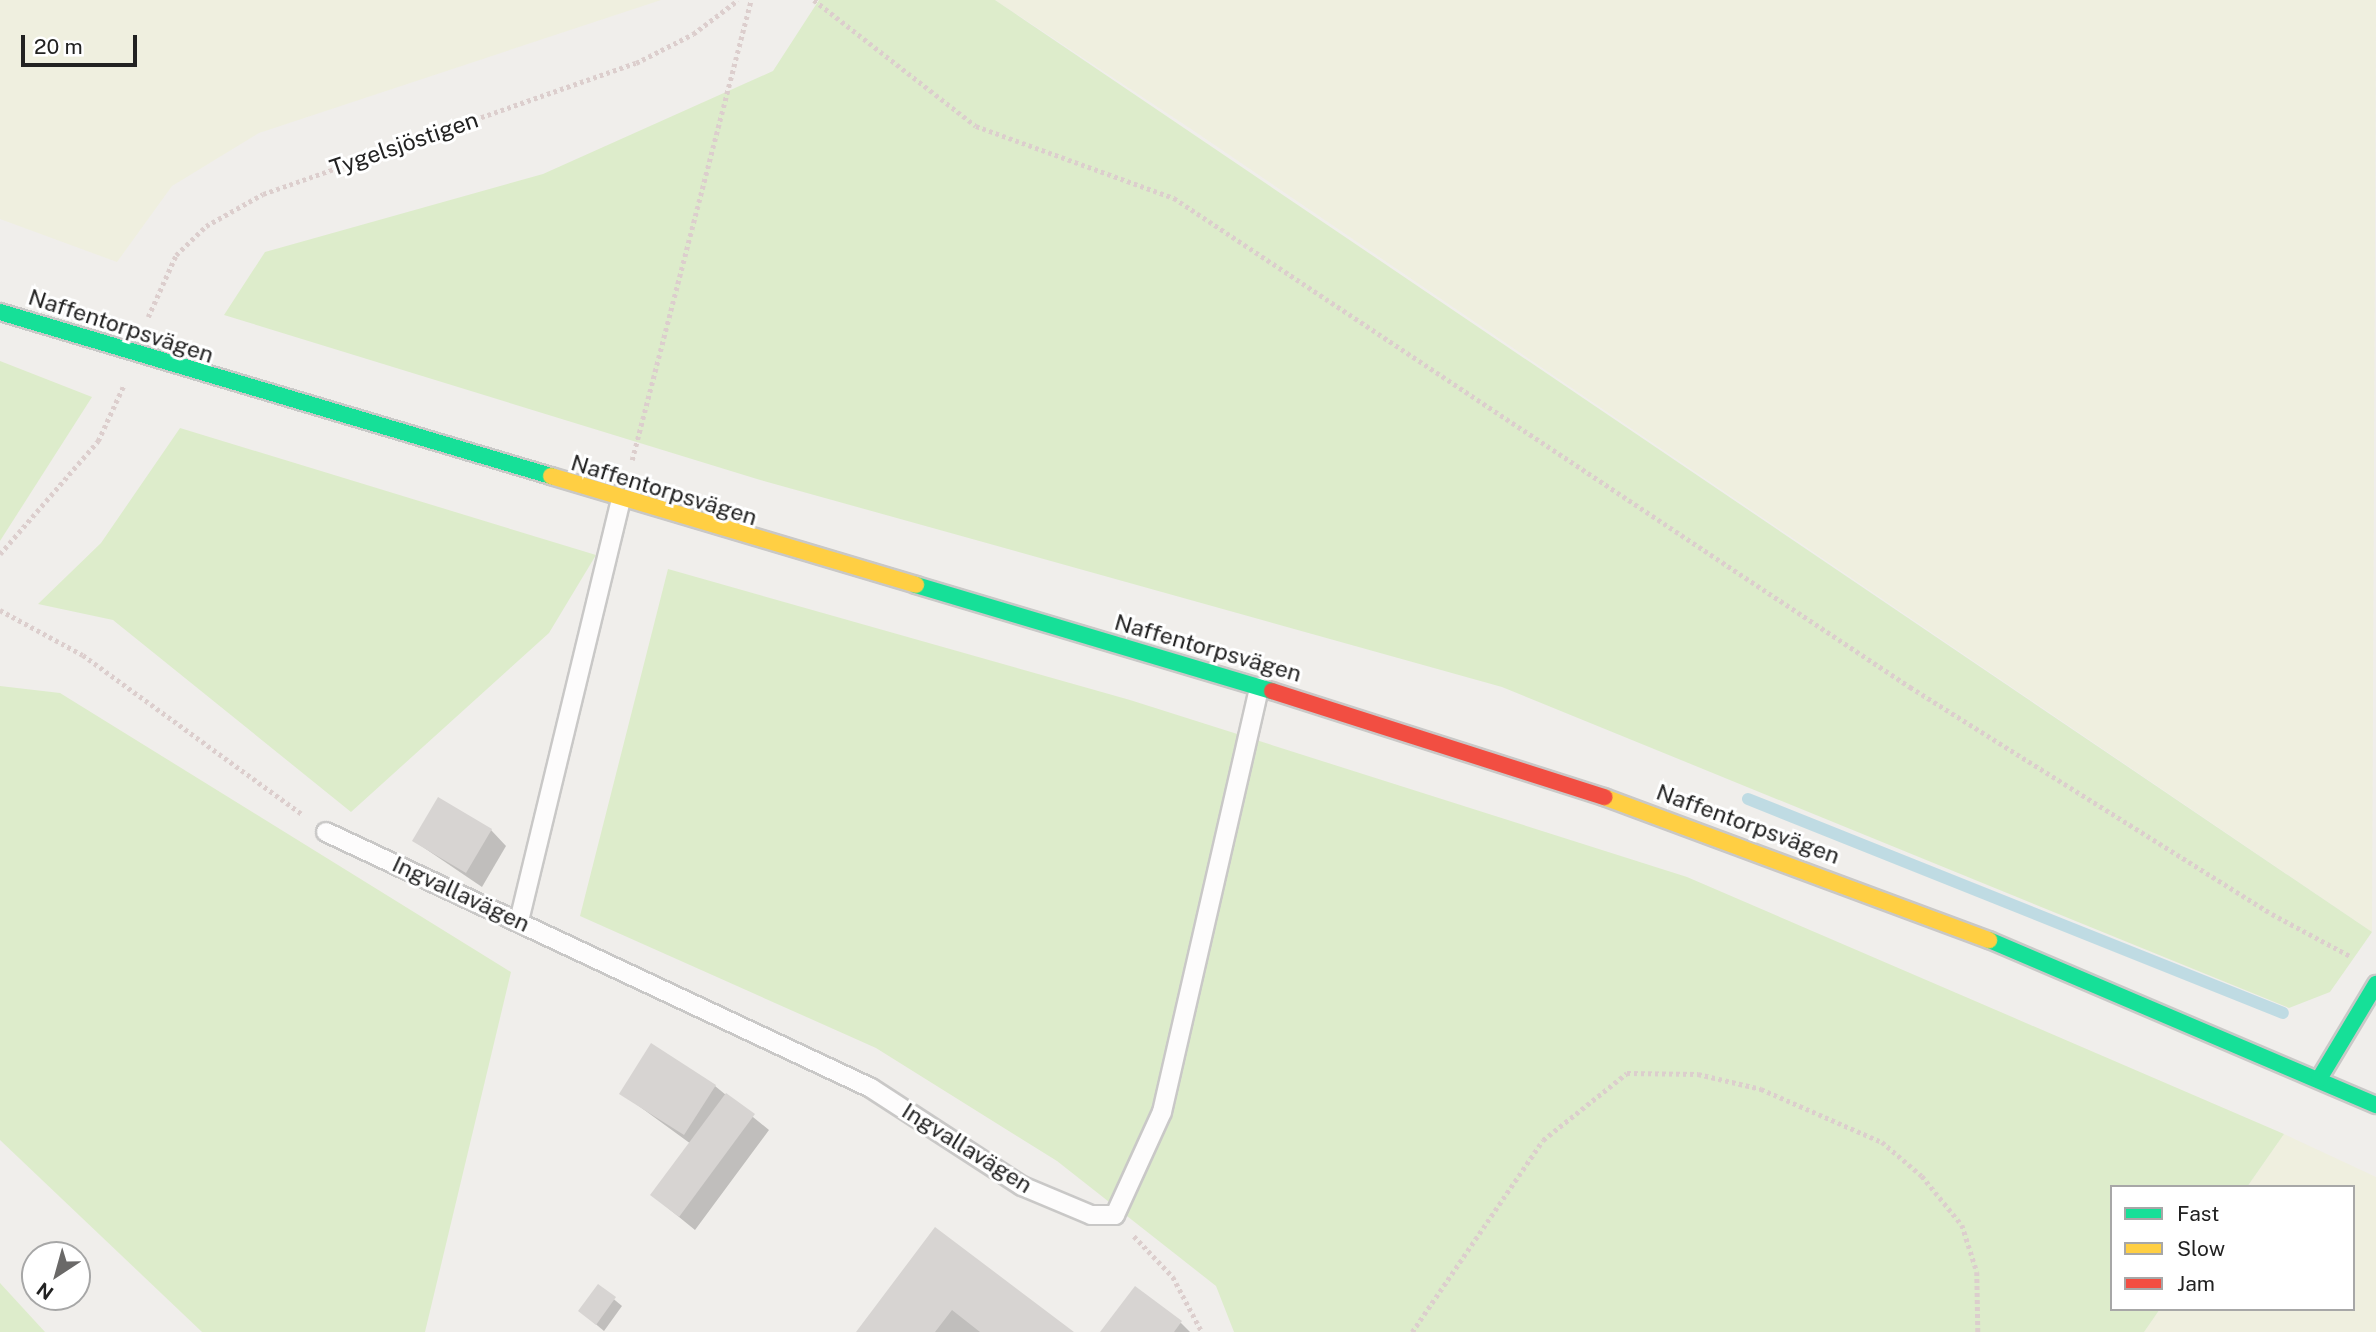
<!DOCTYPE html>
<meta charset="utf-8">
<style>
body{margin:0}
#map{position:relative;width:2376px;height:1332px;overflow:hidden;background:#f0eeeb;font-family:"Public Sans",sans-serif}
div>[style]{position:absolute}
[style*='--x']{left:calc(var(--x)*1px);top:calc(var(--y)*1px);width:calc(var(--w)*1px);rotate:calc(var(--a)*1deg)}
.farmland>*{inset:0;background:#efefdf}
.grass>*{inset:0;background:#ddeccb}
.shadow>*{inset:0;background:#0003}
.stream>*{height:12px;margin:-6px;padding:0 6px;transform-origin:6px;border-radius:6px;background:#bfdbe3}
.building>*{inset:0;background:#d7d4d2}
.path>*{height:4.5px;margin-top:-2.25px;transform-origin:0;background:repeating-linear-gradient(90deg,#dccecd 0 3.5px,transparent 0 7px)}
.roads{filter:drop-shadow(2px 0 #c9c8c7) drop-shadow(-2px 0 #c9c8c7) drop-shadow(0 2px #c9c8c7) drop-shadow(0 -2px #c9c8c7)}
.lane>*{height:18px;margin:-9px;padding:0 9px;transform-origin:9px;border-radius:9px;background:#fdfcfc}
.fast>*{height:16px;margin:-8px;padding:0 8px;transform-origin:8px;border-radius:8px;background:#16e098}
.slow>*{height:16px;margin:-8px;padding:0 8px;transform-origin:8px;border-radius:8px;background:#ffcf43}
.jam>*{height:16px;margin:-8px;padding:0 8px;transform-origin:8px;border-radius:8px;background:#f24e42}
span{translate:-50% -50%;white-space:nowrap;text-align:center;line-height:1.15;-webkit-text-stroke:6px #fff;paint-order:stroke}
.street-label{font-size:23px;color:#222}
.legend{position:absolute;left:2110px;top:1185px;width:245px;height:126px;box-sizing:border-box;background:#fff;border:2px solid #a7a7a7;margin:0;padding:9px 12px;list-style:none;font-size:21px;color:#222}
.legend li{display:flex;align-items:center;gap:14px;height:35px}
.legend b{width:35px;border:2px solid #a7a7a7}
.north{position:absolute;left:21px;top:1241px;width:70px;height:70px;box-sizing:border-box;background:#fff;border:2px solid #a7a7a7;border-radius:50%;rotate:216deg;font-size:19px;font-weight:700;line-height:28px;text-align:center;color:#222}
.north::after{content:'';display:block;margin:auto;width:24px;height:32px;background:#6a6968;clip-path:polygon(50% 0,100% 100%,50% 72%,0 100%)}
.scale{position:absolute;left:21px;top:35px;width:116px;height:32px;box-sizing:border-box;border:4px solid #222;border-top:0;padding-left:9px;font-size:21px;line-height:24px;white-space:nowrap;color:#222;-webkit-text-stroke:5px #fff;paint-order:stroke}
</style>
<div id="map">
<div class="farmland">
<i style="clip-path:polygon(0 0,661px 0,259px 133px,172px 186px,117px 262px,0 219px)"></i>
<i style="clip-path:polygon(995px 0,2376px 0,2372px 932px,1191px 129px)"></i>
<i style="clip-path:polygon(2284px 1134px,2376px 1177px,2376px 1332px,2144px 1332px,2160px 1309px,2353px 1309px,2353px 1187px,2247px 1187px)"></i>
</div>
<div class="grass">
<i style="clip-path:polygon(819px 0,995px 0,2372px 932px,2330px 992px,2289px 1008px,1502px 687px,757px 479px,224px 315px,265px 252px,543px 174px,773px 71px)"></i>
<i style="clip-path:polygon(0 361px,92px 397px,0 541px)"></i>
<i style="clip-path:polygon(180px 428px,596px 555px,549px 633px,351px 812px,113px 620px,38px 604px,101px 543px)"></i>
<i style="clip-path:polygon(668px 569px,1130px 700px,1687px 877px,2284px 1134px,2247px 1187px,2112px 1187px,2112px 1309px,2160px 1309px,2144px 1332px,1234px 1332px,1216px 1286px,1057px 1161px,876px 1048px,580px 916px)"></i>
<i style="clip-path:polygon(0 686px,60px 693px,511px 972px,425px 1332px,202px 1332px,0 1140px)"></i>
<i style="clip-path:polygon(0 1283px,45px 1332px,0 1332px)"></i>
</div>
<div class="shadow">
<i style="clip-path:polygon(491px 830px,506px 846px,482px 887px,414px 841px)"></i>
<i style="clip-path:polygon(715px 1086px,769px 1130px,695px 1230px,652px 1195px,691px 1144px,621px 1093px)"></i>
<i style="clip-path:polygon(935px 1230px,1071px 1332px,858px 1332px)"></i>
<i style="clip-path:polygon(598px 1286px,622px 1306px,604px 1331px,580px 1311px)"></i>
<i style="clip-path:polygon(1181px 1323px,1190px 1332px,1103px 1332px)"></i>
</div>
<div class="stream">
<i style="--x:1748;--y:799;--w:576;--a:21.8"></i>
</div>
<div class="building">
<i style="clip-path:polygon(438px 797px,492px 829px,466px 873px,412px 841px)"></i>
<i style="clip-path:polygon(651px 1043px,716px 1085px,684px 1135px,619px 1094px)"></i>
<i style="clip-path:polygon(726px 1093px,755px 1114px,679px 1217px,650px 1195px)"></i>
<i style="clip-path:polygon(935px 1227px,1074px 1332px,980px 1332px,952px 1310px,935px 1332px,856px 1332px)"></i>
<i style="clip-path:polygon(598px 1284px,616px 1297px,596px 1325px,578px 1311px)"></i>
<i style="clip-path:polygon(1135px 1286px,1182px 1321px,1174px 1332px,1100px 1332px)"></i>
</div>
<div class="path">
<i style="--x:814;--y:0;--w:205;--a:37.9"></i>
<i style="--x:976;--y:126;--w:211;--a:20"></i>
<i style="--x:1174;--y:198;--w:884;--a:33.6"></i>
<i style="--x:1910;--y:687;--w:427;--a:32.1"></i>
<i style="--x:2272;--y:914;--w:89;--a:28.3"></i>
<i style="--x:148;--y:317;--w:68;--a:-65.7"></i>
<i style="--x:176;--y:255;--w:42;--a:-44"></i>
<i style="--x:206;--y:226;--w:65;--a:-29.3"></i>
<i style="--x:263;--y:194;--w:395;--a:-19.4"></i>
<i style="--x:636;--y:63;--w:64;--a:-27"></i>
<i style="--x:693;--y:34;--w:56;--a:-37.1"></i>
<i style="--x:632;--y:460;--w:475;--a:-75.5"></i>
<i style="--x:0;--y:554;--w:150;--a:-49.1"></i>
<i style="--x:98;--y:441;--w:60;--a:-65.2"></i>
<i style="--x:0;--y:610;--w:94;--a:28.5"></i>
<i style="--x:83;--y:655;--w:272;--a:36"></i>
<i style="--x:1134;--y:1236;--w:57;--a:46.4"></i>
<i style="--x:1173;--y:1277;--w:62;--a:62.2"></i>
<i style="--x:1412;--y:1332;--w:232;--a:-55.7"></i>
<i style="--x:1543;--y:1140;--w:107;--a:-38.6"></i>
<i style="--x:1627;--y:1073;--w:71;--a:0.8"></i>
<i style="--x:1698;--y:1074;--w:65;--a:13.4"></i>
<i style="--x:1761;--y:1089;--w:132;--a:23.7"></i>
<i style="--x:1882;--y:1142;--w:52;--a:40.4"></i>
<i style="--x:1922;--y:1176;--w:63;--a:50.8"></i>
<i style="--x:1962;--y:1225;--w:49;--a:72.3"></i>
<i style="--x:1977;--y:1272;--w:60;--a:89"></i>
</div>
<div class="roads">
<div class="lane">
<i style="--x:326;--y:832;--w:602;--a:25.16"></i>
<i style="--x:871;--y:1088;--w:180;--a:33"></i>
<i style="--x:1022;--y:1186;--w:75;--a:22.8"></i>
<i style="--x:1091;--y:1215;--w:24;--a:0"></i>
<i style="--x:1115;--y:1215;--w:113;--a:-65.5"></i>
<i style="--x:1162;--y:1112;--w:436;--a:-77.1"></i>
<i style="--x:519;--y:921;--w:433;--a:-76.4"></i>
</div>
<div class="fast">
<i style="--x:0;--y:312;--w:575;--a:16.58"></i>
<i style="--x:916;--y:585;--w:371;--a:16.6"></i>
<i style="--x:1989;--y:940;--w:421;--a:23.1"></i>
<i style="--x:2319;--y:1079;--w:111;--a:-59"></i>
</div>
<div class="slow">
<i style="--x:551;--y:476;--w:381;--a:16.6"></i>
<i style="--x:1604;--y:797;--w:411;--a:20.4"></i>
</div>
<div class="jam">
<i style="--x:1272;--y:691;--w:349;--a:17.7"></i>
</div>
</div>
<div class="street-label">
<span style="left:404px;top:144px;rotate:-19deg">Tygelsjöstigen</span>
<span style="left:121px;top:326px;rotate:18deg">Naffentorpsvägen</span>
<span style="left:664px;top:490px;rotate:17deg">Naffentorpsvägen</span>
<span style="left:1208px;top:648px;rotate:16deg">Naffentorpsvägen</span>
<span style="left:1748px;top:824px;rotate:20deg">Naffentorpsvägen</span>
<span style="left:461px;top:894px;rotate:25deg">Ingvallavägen</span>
<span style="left:967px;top:1148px;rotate:32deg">Ingvallavägen</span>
</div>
<ul class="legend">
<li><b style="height:9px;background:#16e098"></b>Fast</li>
<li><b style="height:9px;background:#ffcf43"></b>Slow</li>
<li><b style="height:9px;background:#f24e42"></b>Jam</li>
</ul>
<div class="north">N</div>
<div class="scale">20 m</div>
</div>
